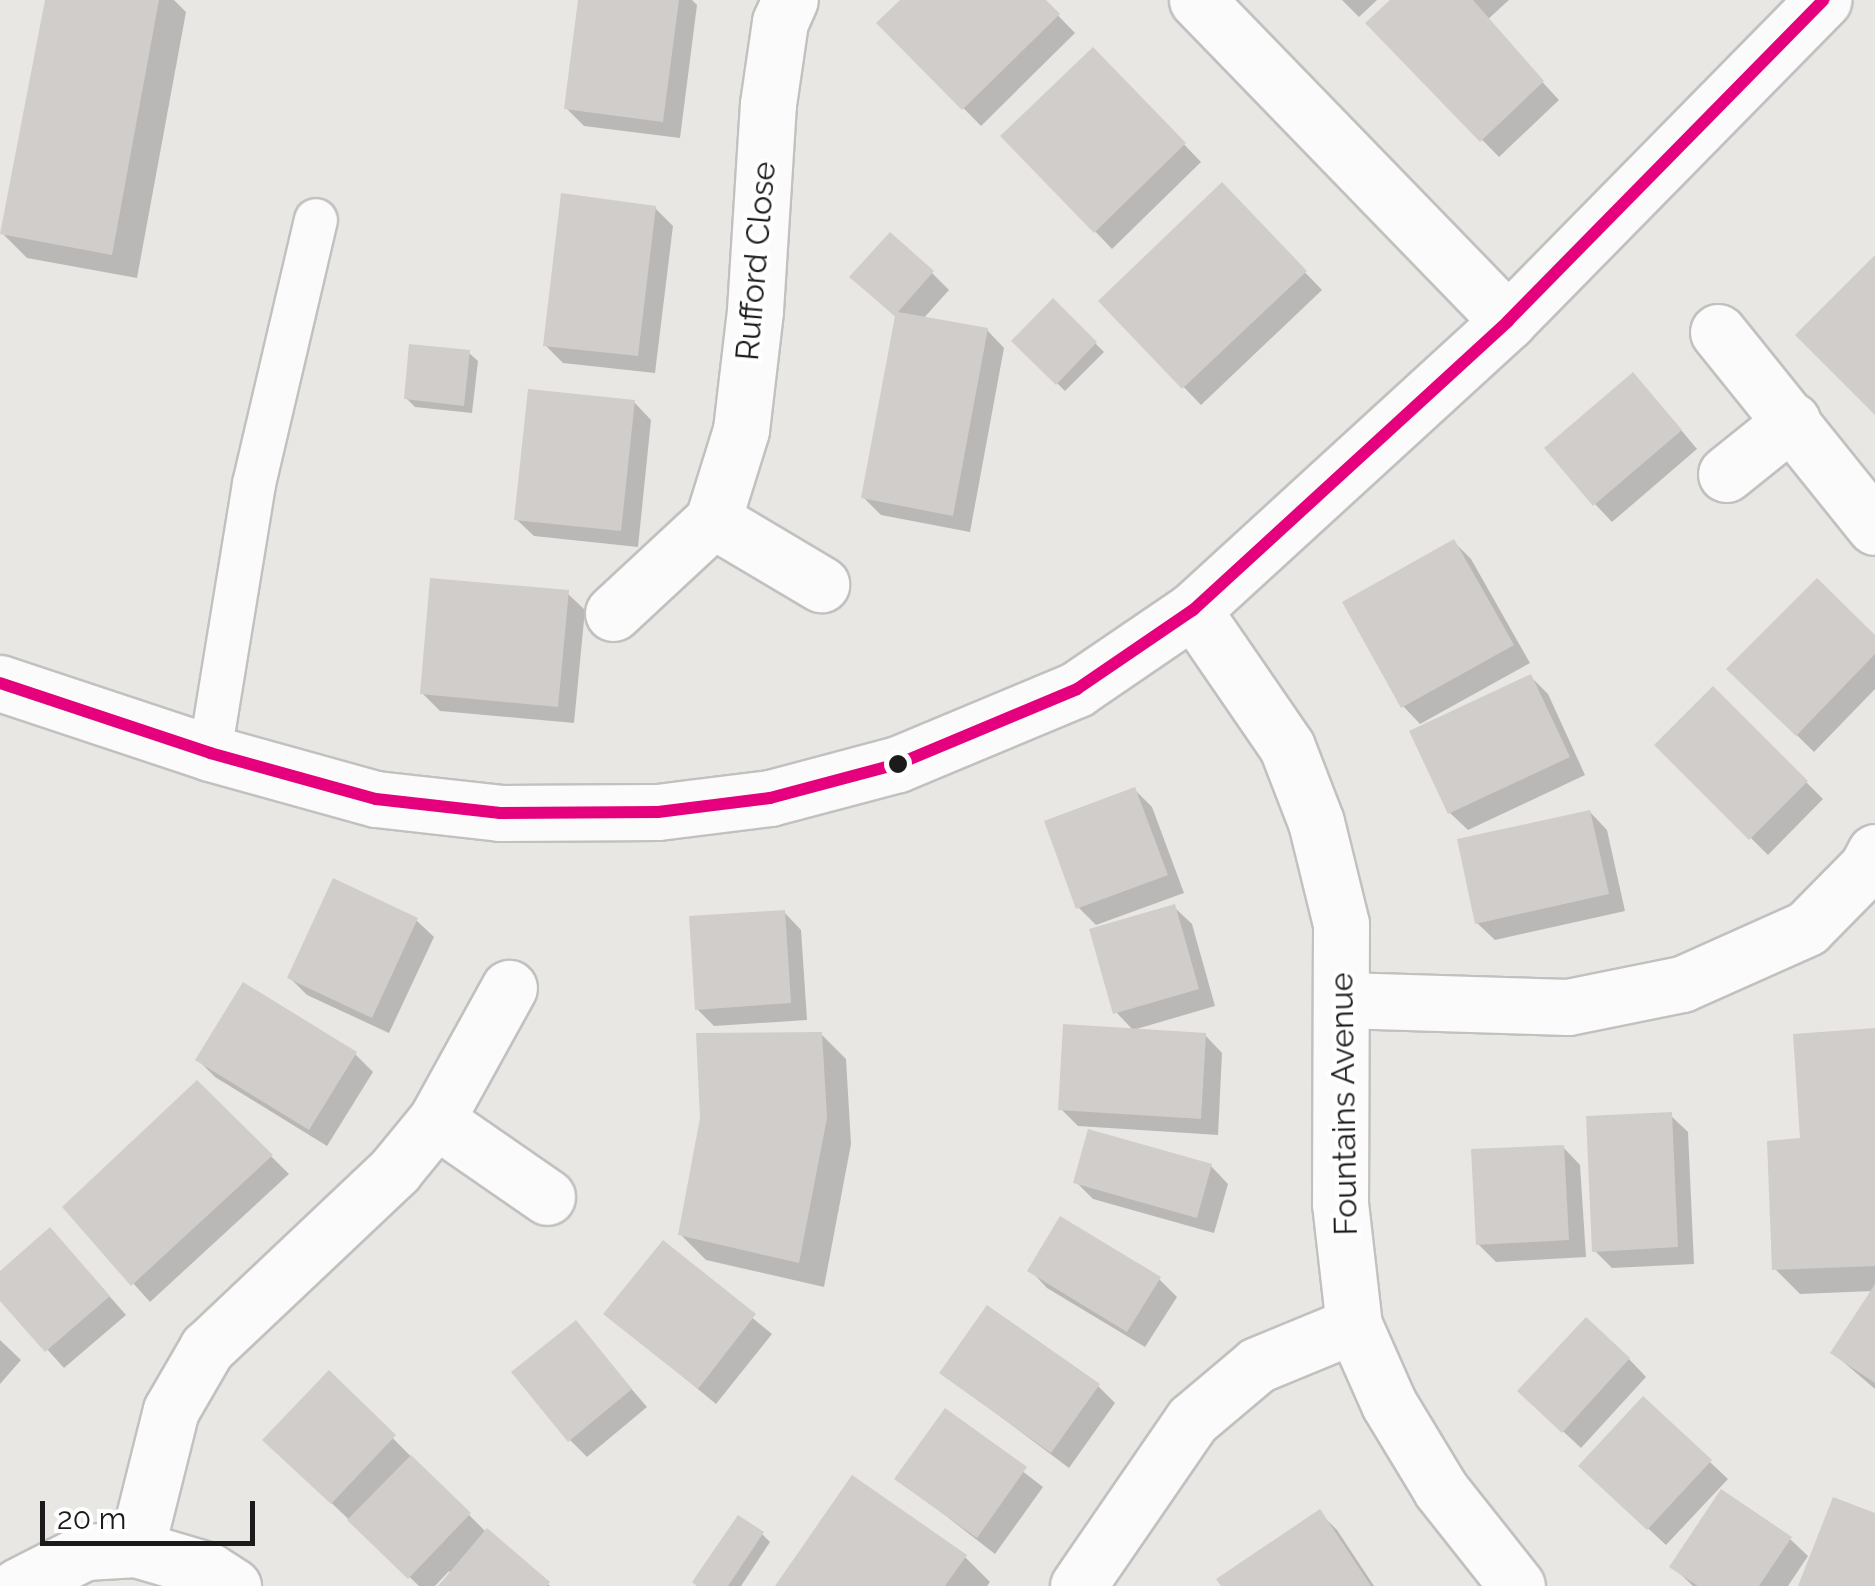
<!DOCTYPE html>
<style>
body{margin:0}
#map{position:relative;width:1875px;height:1586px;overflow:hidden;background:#e9e7e4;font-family:Raleway,sans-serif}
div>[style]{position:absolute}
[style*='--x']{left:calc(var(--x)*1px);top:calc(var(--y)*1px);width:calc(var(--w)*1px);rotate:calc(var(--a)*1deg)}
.shadow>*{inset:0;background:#0003}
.building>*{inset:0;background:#d0cdcb}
.roads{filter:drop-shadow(2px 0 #c2c1c0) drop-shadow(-2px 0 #c2c1c0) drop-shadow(0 2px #c2c1c0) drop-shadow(0 -2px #c2c1c0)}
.lane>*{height:42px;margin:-21px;padding:0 21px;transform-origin:21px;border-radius:21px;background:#fcfbfb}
.street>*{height:55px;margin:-27.5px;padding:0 27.5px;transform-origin:27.5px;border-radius:27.5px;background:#fcfbfb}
.bus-1>*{height:12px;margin:-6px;padding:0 6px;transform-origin:6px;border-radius:6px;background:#e5007d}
.dots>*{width:28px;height:28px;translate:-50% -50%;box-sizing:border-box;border:5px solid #fff;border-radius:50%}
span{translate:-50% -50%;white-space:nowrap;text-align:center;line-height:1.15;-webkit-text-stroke:8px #fff;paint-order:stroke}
.street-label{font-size:32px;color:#1b1b1b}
.scale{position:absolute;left:40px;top:1501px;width:215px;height:45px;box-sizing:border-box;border:5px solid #1b1b1b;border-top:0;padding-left:12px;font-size:30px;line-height:35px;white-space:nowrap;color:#1b1b1b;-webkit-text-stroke:8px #fff;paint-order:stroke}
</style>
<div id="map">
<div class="shadow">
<i style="clip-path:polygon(48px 0,174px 0,186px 12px,137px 278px,27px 258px,2px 233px)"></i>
<i style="clip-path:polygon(580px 0,692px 0,697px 5px,680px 138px,584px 126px,567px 109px)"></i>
<i style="clip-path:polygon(903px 0,1043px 0,1075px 33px,981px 126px,880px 23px)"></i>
<i style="clip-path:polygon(1342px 0,1377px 0,1359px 17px)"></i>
<i style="clip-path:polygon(1394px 0,1509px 0,1486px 21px,1559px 100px,1499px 157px,1369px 24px)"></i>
<i style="clip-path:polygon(1093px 50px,1201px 162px,1112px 249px,1004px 136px)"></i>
<i style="clip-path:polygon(1222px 186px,1322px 290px,1201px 405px,1101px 301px)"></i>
<i style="clip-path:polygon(655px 208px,673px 226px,655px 373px,563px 363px,545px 345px)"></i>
<i style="clip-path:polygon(932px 273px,949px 290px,923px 319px,987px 330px,1004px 348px,970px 532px,881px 515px,864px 498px,897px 318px,870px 294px)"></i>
<i style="clip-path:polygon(1053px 301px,1104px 352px,1065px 391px,1014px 341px)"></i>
<i style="clip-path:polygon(469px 353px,478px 361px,472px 413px,415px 407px,406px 398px)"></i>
<i style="clip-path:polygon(1650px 393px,1697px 449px,1612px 522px,1595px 504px)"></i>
<i style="clip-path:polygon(634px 402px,651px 420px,638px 547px,534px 536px,516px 519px)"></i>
<i style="clip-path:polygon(1454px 542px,1471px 559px,1530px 663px,1420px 724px,1403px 706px)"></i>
<i style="clip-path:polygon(567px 593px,585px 610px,574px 723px,440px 711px,422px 693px)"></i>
<i style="clip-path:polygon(1875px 638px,1875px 689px,1814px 752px,1730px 669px)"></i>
<i style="clip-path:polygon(1531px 677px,1548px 694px,1585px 775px,1468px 830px,1450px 813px,1412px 732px)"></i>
<i style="clip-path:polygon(1713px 689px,1823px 799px,1768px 855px,1657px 745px)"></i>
<i style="clip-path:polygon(1135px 790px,1152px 807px,1184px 893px,1096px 925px,1078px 907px)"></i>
<i style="clip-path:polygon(1590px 812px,1607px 830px,1625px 911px,1495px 940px,1477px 923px)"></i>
<i style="clip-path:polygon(1174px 907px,1192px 924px,1215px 1006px,1133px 1030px,1116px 1012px)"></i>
<i style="clip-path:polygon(784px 912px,801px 930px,807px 1020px,714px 1026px,697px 1009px)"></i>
<i style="clip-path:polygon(416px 920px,434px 937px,389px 1033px,307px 995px,290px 978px)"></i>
<i style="clip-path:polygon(1875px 1031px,1875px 1389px,1833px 1353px,1874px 1291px,1800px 1294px,1775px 1269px,1802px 1141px)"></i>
<i style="clip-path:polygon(821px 1034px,846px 1059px,851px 1144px,824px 1287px,706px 1260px,681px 1235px)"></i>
<i style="clip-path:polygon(1205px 1035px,1222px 1053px,1218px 1135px,1078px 1126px,1061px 1109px)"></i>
<i style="clip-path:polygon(355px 1054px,373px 1072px,327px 1146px,215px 1077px,198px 1060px)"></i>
<i style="clip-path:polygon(197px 1083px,289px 1174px,150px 1302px,65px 1207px)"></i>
<i style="clip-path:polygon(1670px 1115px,1688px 1132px,1694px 1264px,1612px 1268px,1595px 1251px)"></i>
<i style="clip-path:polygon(1563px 1147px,1580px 1165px,1586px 1257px,1496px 1262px,1478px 1244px)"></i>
<i style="clip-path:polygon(1211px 1166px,1228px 1184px,1214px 1233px,1093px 1199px,1076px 1182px)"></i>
<i style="clip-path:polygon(663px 1244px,772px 1334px,716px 1404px,607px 1314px)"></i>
<i style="clip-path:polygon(67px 1248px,126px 1315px,64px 1368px,0 1297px,0 1274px)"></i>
<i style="clip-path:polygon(1030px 1270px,1159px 1279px,1177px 1297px,1145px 1347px,1047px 1288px)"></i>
<i style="clip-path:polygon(575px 1323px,647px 1407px,587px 1457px,570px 1440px)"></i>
<i style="clip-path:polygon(0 1340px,21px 1360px,0 1384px)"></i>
<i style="clip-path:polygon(1629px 1359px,1646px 1377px,1581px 1448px,1538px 1408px)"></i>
<i style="clip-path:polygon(942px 1373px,1098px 1386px,1115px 1403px,1069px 1468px)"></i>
<i style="clip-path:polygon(329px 1374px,487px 1533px,550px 1586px,442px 1586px,452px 1574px,449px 1571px,435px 1586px,419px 1586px,283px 1457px)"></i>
<i style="clip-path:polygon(1644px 1400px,1728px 1479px,1666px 1545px,1599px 1483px)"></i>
<i style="clip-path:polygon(945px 1412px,1043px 1487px,995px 1554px,897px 1478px)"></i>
<i style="clip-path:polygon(1319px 1512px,1337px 1530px,1374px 1586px,1224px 1586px)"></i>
<i style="clip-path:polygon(762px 1534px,770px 1542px,741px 1586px,699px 1586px)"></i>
<i style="clip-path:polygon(1790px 1539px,1808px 1556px,1788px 1586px,1693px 1586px,1672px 1566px)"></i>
<i style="clip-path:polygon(965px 1557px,990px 1582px,987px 1586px,778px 1586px)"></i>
</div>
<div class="building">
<i style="clip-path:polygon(45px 0,159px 0,112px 255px,0 234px)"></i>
<i style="clip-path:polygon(578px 0,679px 0,663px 122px,564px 109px)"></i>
<i style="clip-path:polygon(900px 0,1046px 0,1060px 14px,962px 110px,876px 23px)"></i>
<i style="clip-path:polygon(1390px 0,1473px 0,1544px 81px,1480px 142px,1365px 23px)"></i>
<i style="clip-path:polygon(1093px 47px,1186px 143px,1094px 233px,1000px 136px)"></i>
<i style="clip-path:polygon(1222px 182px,1307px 271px,1182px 389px,1098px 301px)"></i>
<i style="clip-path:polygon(561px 193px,656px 206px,638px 356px,543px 346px)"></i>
<i style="clip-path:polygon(890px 232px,934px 271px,898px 312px,988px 328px,953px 516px,861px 498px,895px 316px,849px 277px)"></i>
<i style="clip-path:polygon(1875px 255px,1875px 415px,1795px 335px)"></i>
<i style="clip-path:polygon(1053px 298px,1097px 342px,1056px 385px,1011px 341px)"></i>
<i style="clip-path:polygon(409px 344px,470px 350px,464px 406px,404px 399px)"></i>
<i style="clip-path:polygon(1633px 372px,1682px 430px,1593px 506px,1544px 448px)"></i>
<i style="clip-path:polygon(528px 389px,635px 400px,621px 531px,514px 520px)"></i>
<i style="clip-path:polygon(1454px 539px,1514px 645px,1401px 708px,1342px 602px)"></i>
<i style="clip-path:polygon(430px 578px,569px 590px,558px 707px,420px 694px)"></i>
<i style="clip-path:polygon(1817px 578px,1875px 635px,1875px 654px,1796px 736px,1726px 669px)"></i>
<i style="clip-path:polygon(1531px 674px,1570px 757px,1448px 814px,1409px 731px)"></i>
<i style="clip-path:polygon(1713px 686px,1808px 781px,1749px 840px,1654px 745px)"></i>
<i style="clip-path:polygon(1135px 787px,1168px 875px,1076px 909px,1044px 821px)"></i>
<i style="clip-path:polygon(1590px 810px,1609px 894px,1475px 924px,1457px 839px)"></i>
<i style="clip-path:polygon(333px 878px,418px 918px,372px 1018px,287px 978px)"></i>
<i style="clip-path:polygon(1175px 904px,1199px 989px,1113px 1014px,1089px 929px)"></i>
<i style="clip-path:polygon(785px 910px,791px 1003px,695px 1010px,689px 916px)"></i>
<i style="clip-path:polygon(243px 982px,357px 1052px,309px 1130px,195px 1060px)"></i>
<i style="clip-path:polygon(1063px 1024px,1206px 1033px,1201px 1119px,1058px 1110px)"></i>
<i style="clip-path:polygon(1875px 1028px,1875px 1266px,1772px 1270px,1767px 1141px,1800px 1138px,1793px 1034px)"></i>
<i style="clip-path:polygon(822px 1032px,827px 1118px,799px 1263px,678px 1235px,700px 1118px,696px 1033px)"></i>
<i style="clip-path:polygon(197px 1080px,273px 1155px,131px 1286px,62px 1207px)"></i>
<i style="clip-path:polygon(1672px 1112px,1678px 1247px,1592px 1252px,1586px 1116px)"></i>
<i style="clip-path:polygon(1088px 1129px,1212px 1164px,1197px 1218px,1073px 1183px)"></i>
<i style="clip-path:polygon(1564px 1145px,1569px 1240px,1476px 1245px,1471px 1149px)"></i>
<i style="clip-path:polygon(1060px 1216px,1161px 1277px,1127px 1332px,1027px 1271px)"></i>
<i style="clip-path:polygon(50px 1227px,110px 1296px,45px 1352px,0 1301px,0 1271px)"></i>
<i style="clip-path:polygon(663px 1240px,756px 1314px,698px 1389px,603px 1314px)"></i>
<i style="clip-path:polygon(1875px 1284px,1875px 1383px,1830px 1353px)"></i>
<i style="clip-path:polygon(987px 1305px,1100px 1384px,1051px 1453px,939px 1373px)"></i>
<i style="clip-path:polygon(1586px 1317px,1630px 1358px,1562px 1433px,1517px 1391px)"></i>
<i style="clip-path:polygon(576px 1320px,632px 1389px,568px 1442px,511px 1372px)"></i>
<i style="clip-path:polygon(329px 1370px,396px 1435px,331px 1504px,262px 1440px)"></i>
<i style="clip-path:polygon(1643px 1396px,1712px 1460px,1647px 1530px,1578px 1466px)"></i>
<i style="clip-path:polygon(945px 1408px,1027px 1467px,977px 1538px,894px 1479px)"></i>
<i style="clip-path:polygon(411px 1455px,471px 1513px,408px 1579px,347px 1520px)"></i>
<i style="clip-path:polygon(852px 1475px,967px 1555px,945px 1586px,775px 1586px)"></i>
<i style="clip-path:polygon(1721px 1489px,1792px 1537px,1759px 1586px,1698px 1586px,1669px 1567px)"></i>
<i style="clip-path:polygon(1833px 1497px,1875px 1513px,1875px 1586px,1798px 1586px)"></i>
<i style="clip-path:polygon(1320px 1509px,1371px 1586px,1221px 1586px,1216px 1579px)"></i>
<i style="clip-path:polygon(738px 1515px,764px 1532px,728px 1586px,697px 1586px,692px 1582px)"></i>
<i style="clip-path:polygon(487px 1528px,550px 1582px,547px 1586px,438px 1586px)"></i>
</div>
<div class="roads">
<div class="lane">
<i style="--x:210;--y:753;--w:273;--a:-80.7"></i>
<i style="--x:254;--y:484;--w:271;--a:-76.8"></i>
</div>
<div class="street">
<i style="--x:1197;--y:0;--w:447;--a:45.9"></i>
<i style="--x:1718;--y:332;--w:250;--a:51.2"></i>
<i style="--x:1726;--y:474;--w:85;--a:-38.8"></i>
<i style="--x:713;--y:520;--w:126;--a:30.7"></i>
<i style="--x:1193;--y:610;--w:166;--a:55.5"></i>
<i style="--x:1287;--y:747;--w:80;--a:68.9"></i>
<i style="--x:1316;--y:822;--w:105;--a:76.2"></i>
<i style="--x:1341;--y:924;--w:279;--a:90.2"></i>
<i style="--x:1340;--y:1203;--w:123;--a:83.5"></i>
<i style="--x:1354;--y:1325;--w:86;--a:66.1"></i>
<i style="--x:1389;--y:1404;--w:100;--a:58.8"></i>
<i style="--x:1441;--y:1490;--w:122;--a:51.6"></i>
<i style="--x:613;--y:613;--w:137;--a:-42.9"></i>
<i style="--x:713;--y:520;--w:94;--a:-72.7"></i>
<i style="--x:741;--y:430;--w:121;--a:-83.3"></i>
<i style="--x:755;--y:310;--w:206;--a:-86.4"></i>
<i style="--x:768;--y:104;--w:83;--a:-81.7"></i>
<i style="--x:780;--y:22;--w:24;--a:-66"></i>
<i style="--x:0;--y:683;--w:221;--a:18.4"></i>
<i style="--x:210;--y:753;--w:172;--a:15.5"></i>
<i style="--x:376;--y:799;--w:125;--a:6.4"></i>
<i style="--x:500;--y:813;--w:158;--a:-0.4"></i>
<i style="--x:658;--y:812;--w:113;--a:-7.1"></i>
<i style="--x:770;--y:798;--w:132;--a:-14.9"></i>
<i style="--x:898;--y:764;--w:194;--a:-22.7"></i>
<i style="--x:1077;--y:689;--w:140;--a:-34.3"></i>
<i style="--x:1193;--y:610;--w:427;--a:-42.5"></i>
<i style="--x:1508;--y:321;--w:450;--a:-45.5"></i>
<i style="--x:1343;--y:1000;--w:225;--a:1.8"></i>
<i style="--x:1568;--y:1007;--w:116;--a:-11.4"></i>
<i style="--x:1682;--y:984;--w:137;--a:-24.1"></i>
<i style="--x:1807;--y:928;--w:86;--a:-45.5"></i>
<i style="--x:1867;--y:867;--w:17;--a:-62"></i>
<i style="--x:436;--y:1120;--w:135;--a:34.7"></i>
<i style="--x:136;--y:1549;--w:143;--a:-75.9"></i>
<i style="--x:171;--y:1410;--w:72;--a:-59.9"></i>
<i style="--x:207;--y:1348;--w:259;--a:-43.4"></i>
<i style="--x:395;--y:1170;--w:65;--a:-50.6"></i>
<i style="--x:436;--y:1120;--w:151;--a:-61.1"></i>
<i style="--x:18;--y:1586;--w:75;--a:-26.9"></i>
<i style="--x:85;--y:1552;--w:51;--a:-3.4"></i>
<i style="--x:136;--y:1549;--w:75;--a:16.3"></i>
<i style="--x:208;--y:1570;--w:30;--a:33"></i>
<i style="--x:1078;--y:1586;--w:201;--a:-55.5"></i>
<i style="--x:1192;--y:1420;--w:85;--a:-40.2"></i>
<i style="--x:1257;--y:1365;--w:105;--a:-22.4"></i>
</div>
</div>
<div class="bus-1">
<i style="--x:0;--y:683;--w:221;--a:18.4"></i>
<i style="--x:210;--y:753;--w:172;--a:15.5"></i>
<i style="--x:376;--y:799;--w:125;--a:6.4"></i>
<i style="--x:500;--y:813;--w:158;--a:-0.4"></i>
<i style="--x:658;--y:812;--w:113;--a:-7.1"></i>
<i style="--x:770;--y:798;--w:132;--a:-14.9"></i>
<i style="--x:898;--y:764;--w:194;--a:-22.7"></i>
<i style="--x:1077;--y:689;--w:140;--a:-34.3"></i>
<i style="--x:1193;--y:610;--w:427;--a:-42.5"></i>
<i style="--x:1508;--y:321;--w:450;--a:-45.5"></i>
</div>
<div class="dots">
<i style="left:898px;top:764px;background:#1b1b1b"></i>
</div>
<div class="street-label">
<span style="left:756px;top:261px;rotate:-85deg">Rufford Close</span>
<span style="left:1344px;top:1104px;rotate:-91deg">Fountains Avenue</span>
</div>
<div class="scale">20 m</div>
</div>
